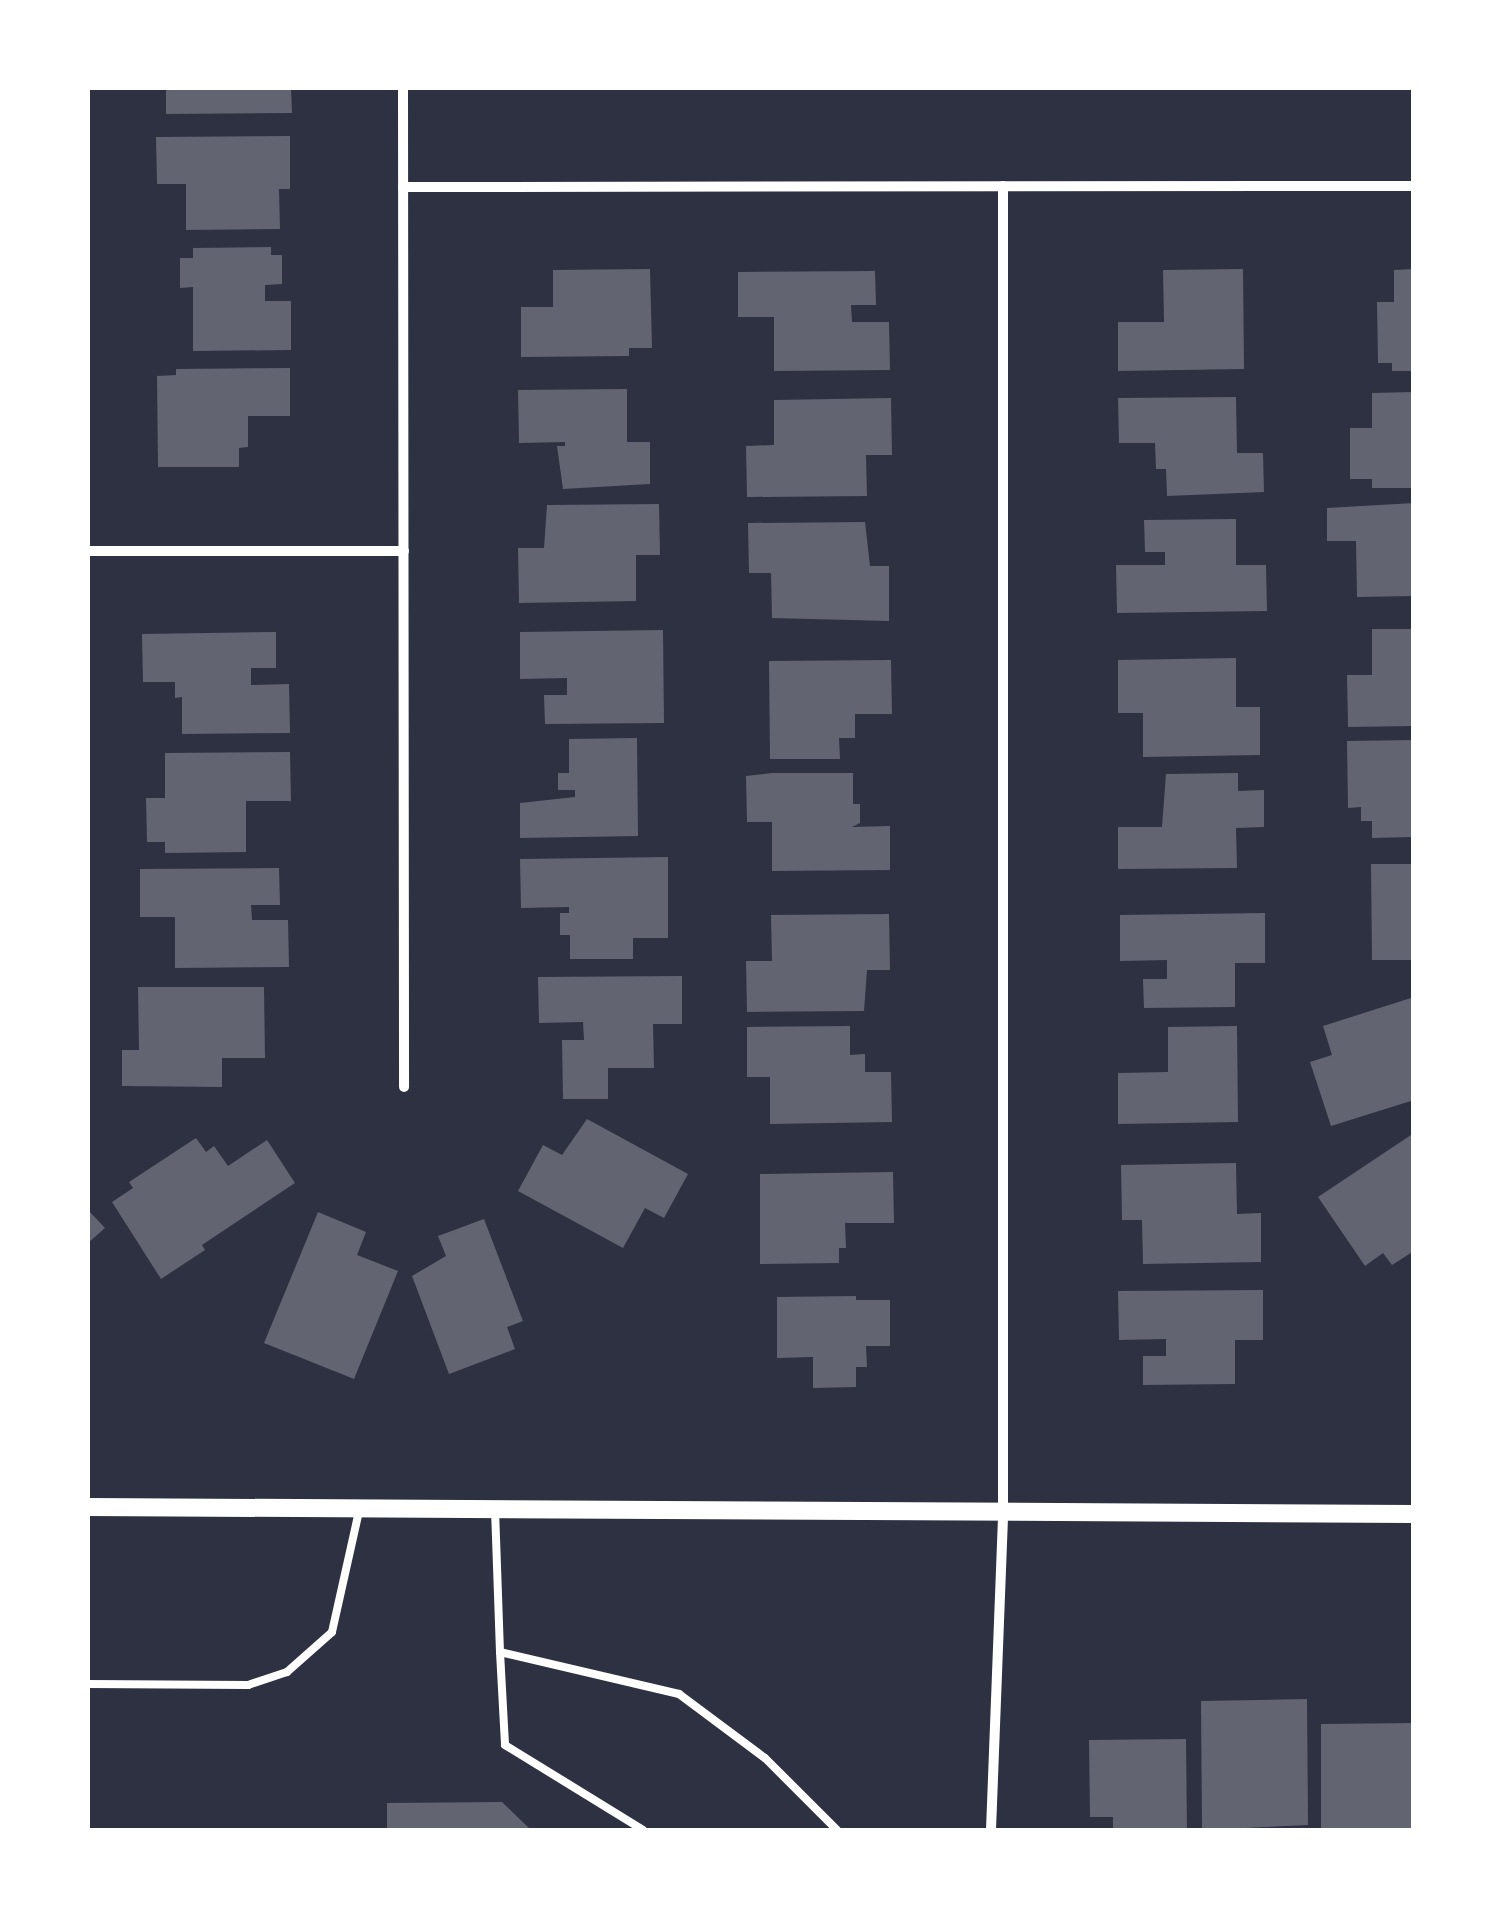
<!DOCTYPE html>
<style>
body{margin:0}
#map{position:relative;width:1501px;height:1918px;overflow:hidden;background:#2d3142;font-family:"Alegreya Sans",sans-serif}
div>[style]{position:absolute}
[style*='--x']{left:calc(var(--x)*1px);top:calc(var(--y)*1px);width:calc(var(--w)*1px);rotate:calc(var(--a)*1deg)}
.building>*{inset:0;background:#626471}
.service>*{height:8px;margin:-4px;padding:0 4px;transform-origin:4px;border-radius:4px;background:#fff}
.minor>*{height:10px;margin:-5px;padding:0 5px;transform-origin:5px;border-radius:5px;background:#fff}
.tertiary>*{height:18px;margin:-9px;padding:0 9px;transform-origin:9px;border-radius:9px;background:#fff}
span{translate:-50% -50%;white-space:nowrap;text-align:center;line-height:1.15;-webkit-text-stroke:8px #fff;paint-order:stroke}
.frame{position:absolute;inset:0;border:90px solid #fff;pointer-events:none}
</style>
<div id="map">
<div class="building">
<i style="clip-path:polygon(166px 88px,291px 88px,292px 113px,166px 114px)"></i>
<i style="clip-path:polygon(290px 136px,290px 189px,279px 189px,280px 229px,186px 230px,186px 184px,157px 184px,156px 137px)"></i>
<i style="clip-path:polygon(271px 247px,271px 255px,282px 255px,282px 284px,265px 285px,265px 301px,291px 301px,291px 350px,193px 351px,193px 287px,180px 288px,180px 258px,193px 258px,193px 248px)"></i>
<i style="clip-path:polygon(650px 269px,652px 348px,629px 348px,629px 356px,521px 357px,521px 307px,553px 307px,553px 270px)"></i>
<i style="clip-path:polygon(1243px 269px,1244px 369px,1118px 371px,1118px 322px,1164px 322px,1163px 270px)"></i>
<i style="clip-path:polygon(1414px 269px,1414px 371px,1392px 371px,1392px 363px,1378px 363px,1377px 302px,1394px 302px,1394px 270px)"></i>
<i style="clip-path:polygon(875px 271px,876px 305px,851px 305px,852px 322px,889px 322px,890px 370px,774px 371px,774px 317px,738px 317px,738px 272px)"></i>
<i style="clip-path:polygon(290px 368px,290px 416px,248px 416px,248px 447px,239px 448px,239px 467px,158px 467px,157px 376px,176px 375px,176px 369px)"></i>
<i style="clip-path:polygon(627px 389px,627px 442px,650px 442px,650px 484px,563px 489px,557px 446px,565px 446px,565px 442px,519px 443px,518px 390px)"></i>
<i style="clip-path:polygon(1414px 392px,1414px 488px,1372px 488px,1372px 479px,1350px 479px,1350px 428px,1372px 428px,1372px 393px)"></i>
<i style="clip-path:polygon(1236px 397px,1237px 453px,1263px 453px,1264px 492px,1167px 496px,1166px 469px,1156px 469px,1155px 443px,1119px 443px,1118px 398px)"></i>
<i style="clip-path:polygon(891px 398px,892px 455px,866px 455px,867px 496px,747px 497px,746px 446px,774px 445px,774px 400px)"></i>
<i style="clip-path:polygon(1414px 503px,1414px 596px,1357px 597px,1356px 541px,1327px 541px,1327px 508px)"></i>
<i style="clip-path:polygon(659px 504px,660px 555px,636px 555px,636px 601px,519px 603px,518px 548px,544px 548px,547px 505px)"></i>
<i style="clip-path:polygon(1236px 519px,1236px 565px,1266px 565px,1267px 611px,1117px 613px,1116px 565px,1165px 565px,1165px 552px,1145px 552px,1144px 520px)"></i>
<i style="clip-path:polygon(865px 522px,870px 566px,889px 566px,889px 621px,772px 618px,771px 573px,749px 573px,748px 523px)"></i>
<i style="clip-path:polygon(1372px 629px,1414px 629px,1414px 726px,1348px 727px,1347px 675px,1372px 675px)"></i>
<i style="clip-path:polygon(663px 630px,664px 723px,545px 724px,544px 695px,567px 695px,567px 678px,520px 679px,520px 632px)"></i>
<i style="clip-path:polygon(276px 632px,276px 668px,251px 668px,251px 685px,289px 684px,290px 733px,182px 734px,182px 697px,175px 698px,175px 682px,143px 682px,142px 634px)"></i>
<i style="clip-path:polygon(1236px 658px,1236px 707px,1260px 707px,1260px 755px,1143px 757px,1143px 713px,1118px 713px,1118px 660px)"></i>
<i style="clip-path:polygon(891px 660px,892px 714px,855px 714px,855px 738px,839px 738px,840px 759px,770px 759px,769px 661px)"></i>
<i style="clip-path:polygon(637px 738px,638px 836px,520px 838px,520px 803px,575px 797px,575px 790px,558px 790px,558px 773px,569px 773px,569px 739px)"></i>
<i style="clip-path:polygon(1414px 740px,1414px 837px,1372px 838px,1372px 821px,1361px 821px,1361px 807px,1348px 808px,1347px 741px)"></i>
<i style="clip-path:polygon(290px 752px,291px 801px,246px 801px,246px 852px,165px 853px,165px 842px,147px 842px,146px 798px,165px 798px,165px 753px)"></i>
<i style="clip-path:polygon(772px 773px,853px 773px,853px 804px,860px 804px,860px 823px,852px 827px,890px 826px,890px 870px,772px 871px,772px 822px,747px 822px,746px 776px)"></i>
<i style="clip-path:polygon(1238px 773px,1238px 791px,1264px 790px,1264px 827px,1236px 828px,1237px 868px,1118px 869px,1118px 827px,1162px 827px,1166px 774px)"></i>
<i style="clip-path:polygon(668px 857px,668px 938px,633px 938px,633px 959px,570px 959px,570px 935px,560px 935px,560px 913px,569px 913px,569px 907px,521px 908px,520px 859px)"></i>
<i style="clip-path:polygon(1371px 864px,1414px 864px,1414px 960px,1372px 960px)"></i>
<i style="clip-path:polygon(279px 868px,280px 905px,251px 905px,252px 920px,288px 920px,289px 967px,175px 968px,175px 917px,140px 917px,140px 869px)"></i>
<i style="clip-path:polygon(1265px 913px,1265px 963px,1235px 963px,1235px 1007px,1144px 1008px,1143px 979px,1167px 979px,1167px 960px,1120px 961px,1120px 915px)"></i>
<i style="clip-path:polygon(889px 914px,890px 970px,867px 970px,864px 1011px,747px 1012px,746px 961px,772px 961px,771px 915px)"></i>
<i style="clip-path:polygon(682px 976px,682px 1024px,653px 1024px,654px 1068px,608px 1068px,608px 1099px,563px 1099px,562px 1040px,584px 1040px,583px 1022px,539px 1023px,538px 977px)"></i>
<i style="clip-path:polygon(138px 987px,264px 987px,265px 1058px,222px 1058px,222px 1087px,122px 1086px,122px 1050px,139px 1050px)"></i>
<i style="clip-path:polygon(1414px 997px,1414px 1100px,1331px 1126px,1310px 1062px,1332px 1055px,1323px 1026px)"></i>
<i style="clip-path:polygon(850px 1026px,850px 1055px,865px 1054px,865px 1072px,891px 1072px,892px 1122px,770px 1124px,770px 1077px,747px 1077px,747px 1027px)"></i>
<i style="clip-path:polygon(1237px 1026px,1238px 1122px,1118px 1124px,1118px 1073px,1168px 1072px,1168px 1027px)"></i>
<i style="clip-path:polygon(587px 1119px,688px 1174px,664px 1218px,645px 1208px,623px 1248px,518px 1191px,543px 1145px,562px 1155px)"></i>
<i style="clip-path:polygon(1414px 1133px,1414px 1251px,1392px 1265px,1383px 1253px,1365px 1266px,1318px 1197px)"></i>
<i style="clip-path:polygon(196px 1138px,206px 1152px,214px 1146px,228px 1166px,267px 1140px,295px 1183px,202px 1245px,205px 1250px,161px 1279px,112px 1202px,133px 1188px,129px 1182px)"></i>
<i style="clip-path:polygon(1236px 1163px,1237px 1214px,1261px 1213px,1261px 1262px,1143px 1264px,1142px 1220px,1122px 1220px,1121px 1165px)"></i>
<i style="clip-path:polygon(893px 1172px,894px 1223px,845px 1223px,846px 1248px,839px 1248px,839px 1263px,760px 1264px,760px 1174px)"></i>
<i style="clip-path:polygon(88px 1210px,105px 1228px,88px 1243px)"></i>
<i style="clip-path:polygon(318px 1212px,366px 1232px,357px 1255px,398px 1271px,354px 1379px,264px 1343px)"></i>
<i style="clip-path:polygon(484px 1219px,523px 1321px,507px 1327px,515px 1349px,449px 1374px,412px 1276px,446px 1256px,438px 1236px)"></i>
<i style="clip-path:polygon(1263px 1290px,1263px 1340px,1235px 1340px,1235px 1384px,1143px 1385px,1143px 1356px,1166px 1356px,1166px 1339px,1119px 1340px,1118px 1291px)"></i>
<i style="clip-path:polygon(856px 1296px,856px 1300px,890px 1300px,890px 1346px,866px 1346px,867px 1367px,856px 1367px,856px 1387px,813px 1388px,813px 1357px,777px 1358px,777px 1297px)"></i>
<i style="clip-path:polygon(1307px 1699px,1308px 1825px,1202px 1830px,1201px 1701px)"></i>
<i style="clip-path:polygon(1414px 1723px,1414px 1830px,1321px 1828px,1321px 1724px)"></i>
<i style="clip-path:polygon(1186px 1739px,1187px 1830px,1113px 1830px,1113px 1817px,1090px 1817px,1089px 1740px)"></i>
<i style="clip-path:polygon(502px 1802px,531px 1830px,387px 1830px,387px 1803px)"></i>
</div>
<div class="service">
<i style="--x:495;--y:1509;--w:143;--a:88"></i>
<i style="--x:500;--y:1652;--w:184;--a:13.2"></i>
<i style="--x:679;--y:1694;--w:107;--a:36.7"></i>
<i style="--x:765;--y:1758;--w:102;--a:45"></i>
<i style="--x:500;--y:1652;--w:93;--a:86.9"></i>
<i style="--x:505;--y:1745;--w:162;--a:31.6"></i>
<i style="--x:88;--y:1684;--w:160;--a:0.4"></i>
<i style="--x:248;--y:1685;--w:41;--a:-18.4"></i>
<i style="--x:287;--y:1672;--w:60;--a:-41.6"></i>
<i style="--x:332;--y:1632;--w:124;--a:-77.4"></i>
</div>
<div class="minor">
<i style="--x:403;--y:88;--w:999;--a:89.94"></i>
<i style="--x:403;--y:187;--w:1011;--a:-0.06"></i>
<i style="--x:88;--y:551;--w:316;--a:0"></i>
<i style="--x:991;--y:1830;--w:319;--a:-87.8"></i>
<i style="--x:1003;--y:1511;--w:1325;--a:-90"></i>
</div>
<div class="tertiary">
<i style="--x:88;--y:1507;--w:1326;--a:0.3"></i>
</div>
<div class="frame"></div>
</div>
